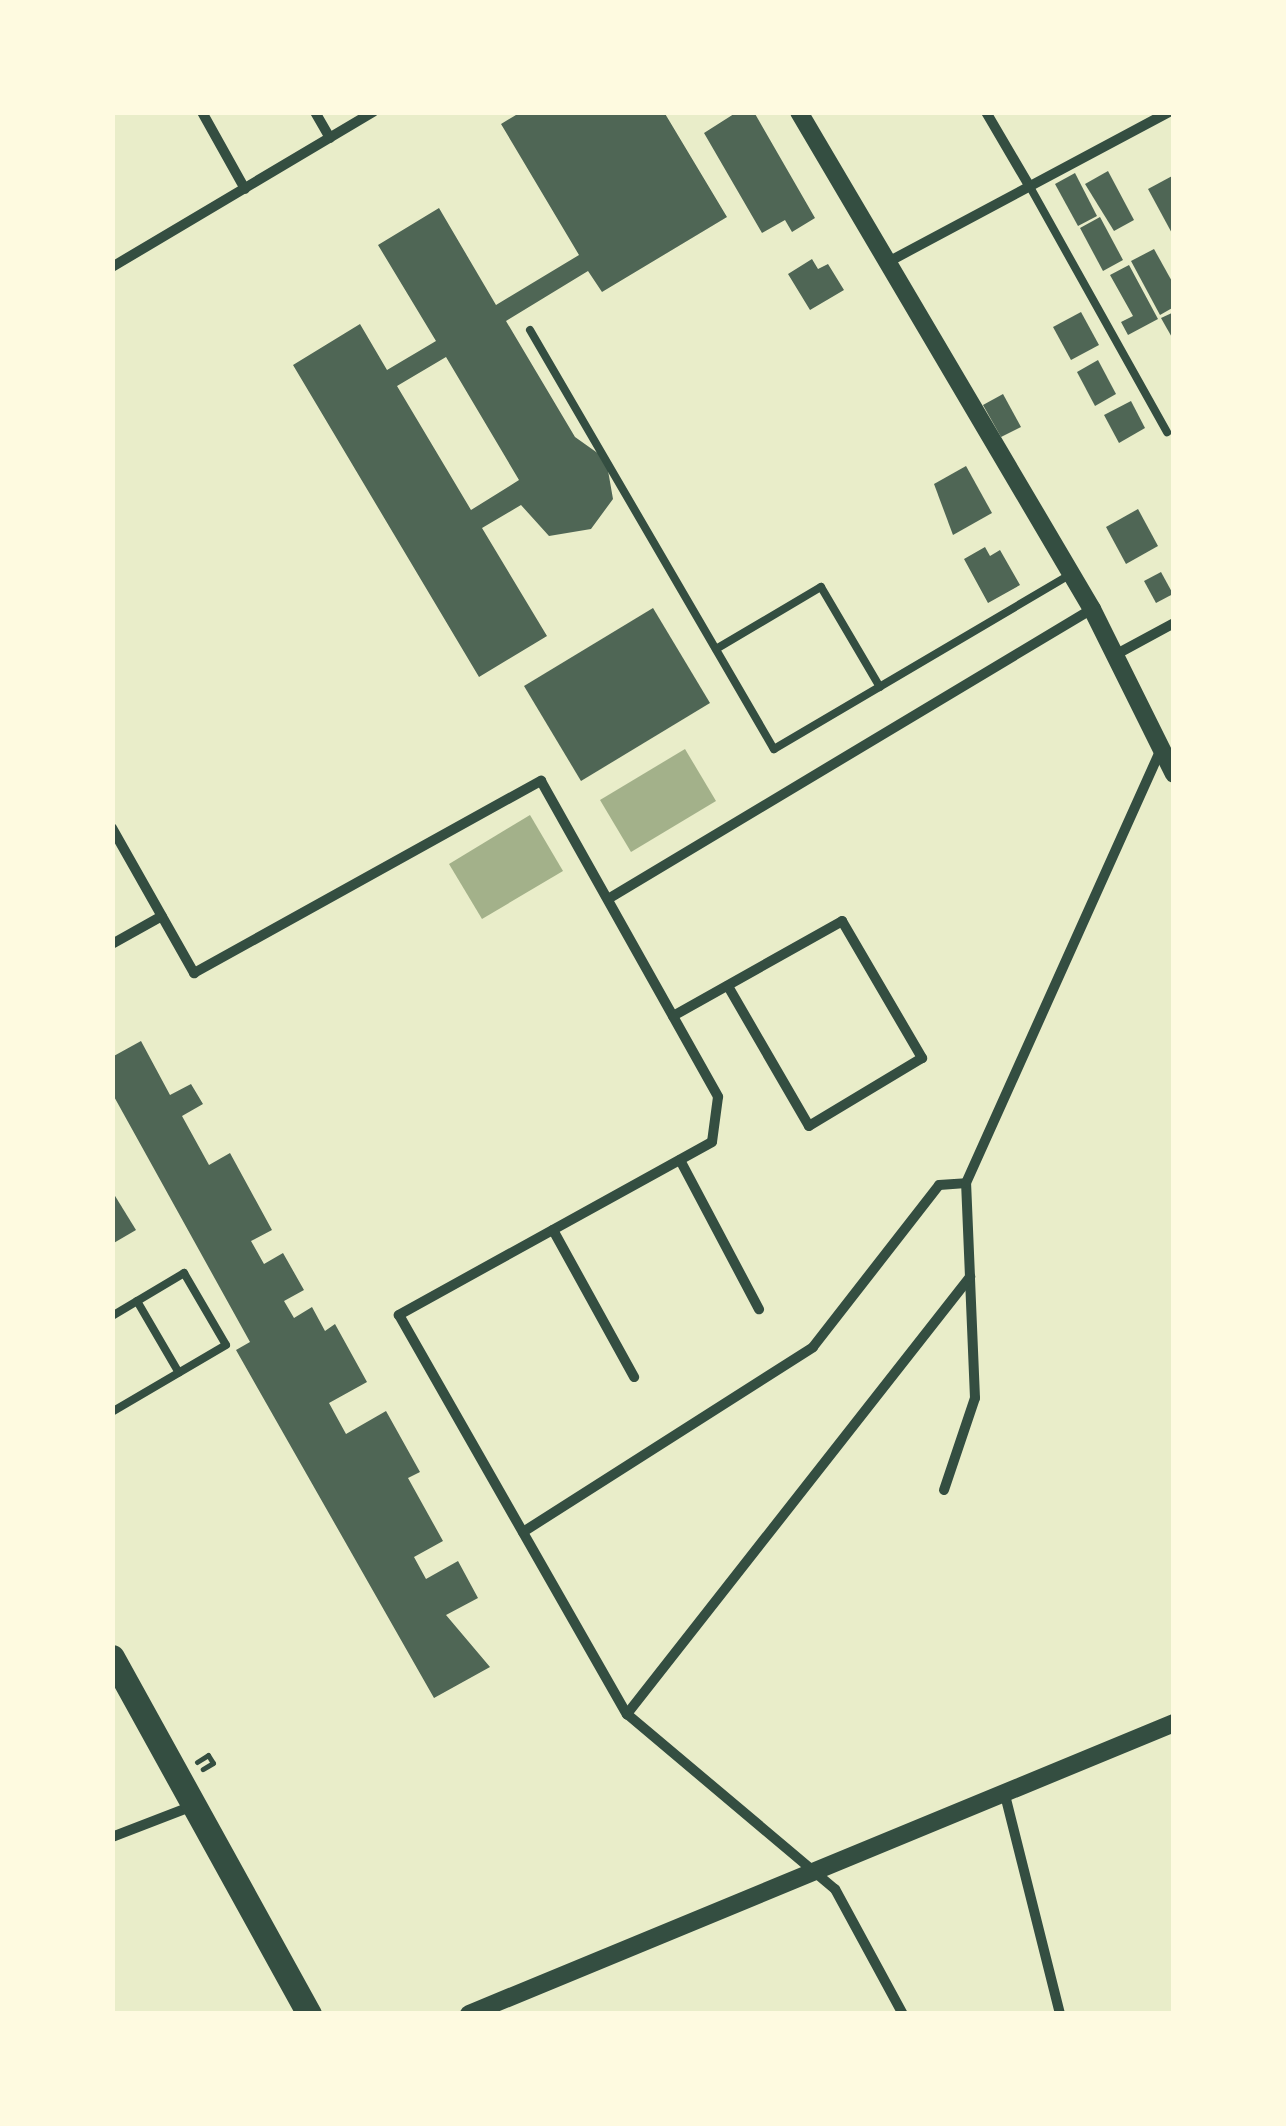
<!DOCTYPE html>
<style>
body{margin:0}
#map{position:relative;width:1286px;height:2126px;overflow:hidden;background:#e9edc9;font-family:Karla,sans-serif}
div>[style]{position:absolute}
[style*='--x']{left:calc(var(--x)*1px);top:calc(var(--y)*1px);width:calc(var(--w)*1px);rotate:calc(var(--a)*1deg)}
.water>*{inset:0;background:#a3b18a}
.building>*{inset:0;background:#4f6655}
.path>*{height:5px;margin:-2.5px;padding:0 2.5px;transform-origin:2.5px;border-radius:2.5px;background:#344e41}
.service>*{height:8px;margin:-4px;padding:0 4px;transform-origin:4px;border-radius:4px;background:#344e41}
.minor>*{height:10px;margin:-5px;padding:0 5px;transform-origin:5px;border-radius:5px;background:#344e41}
.tertiary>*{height:18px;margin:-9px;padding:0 9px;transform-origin:9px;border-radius:9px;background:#344e41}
.primary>*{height:25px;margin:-12.5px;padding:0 12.5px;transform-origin:12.5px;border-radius:12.5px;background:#344e41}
span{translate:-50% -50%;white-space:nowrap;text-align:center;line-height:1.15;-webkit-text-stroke:9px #fefae0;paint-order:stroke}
.frame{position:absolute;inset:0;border:115px solid #fefae0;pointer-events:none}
</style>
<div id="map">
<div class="water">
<i style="clip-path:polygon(685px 749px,716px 801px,631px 852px,600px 800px)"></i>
<i style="clip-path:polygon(530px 815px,563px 871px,482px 919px,449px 864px)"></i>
</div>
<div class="building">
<i style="clip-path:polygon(evenodd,521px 112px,664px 112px,727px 217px,602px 292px,588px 271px,506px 321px,575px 437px,606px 459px,613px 499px,591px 529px,549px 536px,521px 505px,482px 528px,547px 636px,479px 677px,293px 365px,360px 324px,387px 370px,436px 341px,378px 245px,439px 208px,496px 305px,579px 255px,501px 124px,521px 112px,446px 357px,519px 480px,471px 510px,397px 386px,446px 357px)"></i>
<i style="clip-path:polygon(737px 112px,754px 112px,815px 218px,792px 232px,785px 220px,762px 233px,704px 133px)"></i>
<i style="clip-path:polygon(1108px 171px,1134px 220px,1114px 231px,1085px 184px)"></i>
<i style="clip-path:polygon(1075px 173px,1097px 216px,1078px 226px,1055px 184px)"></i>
<i style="clip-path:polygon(1174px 175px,1174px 237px,1148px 189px)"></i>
<i style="clip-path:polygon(1100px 217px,1123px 260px,1103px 271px,1080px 228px)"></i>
<i style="clip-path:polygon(1154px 249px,1174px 285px,1174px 307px,1160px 315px,1131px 261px)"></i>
<i style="clip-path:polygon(812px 259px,818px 269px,828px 264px,844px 290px,810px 310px,788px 274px)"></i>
<i style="clip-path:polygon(1129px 265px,1158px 319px,1128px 335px,1121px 322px,1133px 316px,1110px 275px)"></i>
<i style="clip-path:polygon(1081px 312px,1099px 345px,1071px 360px,1053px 327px)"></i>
<i style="clip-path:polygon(1174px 312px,1174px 341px,1161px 318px)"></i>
<i style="clip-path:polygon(1098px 360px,1116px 394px,1095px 406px,1077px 372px)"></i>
<i style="clip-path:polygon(1003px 394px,1021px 427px,1001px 437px,983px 405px)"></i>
<i style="clip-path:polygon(1131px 401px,1145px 428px,1119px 443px,1104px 415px)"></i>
<i style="clip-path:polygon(966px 466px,992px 513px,953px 535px,934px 484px)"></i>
<i style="clip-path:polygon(1138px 509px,1158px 546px,1126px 564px,1106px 527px)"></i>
<i style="clip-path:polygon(985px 547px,990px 556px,1000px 550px,1020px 585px,988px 603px,964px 559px)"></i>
<i style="clip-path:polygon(1161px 572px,1173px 594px,1156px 603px,1144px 581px)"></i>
<i style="clip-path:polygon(653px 608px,710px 703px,581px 781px,524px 686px)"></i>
<i style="clip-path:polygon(141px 1041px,170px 1095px,191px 1084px,203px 1104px,182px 1116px,209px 1165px,230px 1153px,272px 1230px,251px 1241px,264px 1264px,283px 1253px,304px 1290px,284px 1301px,294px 1318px,312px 1307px,325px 1331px,335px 1324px,367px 1382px,329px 1403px,346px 1434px,386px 1411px,420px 1472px,408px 1478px,443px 1541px,414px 1557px,426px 1579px,458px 1561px,478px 1598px,446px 1615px,490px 1667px,434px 1698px,236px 1350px,250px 1342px,112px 1093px,112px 1057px)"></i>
<i style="clip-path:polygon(112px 1191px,136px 1230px,112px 1244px)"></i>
</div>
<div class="path">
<i style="--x:197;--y:1762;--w:13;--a:-32"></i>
<i style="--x:208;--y:1755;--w:9;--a:58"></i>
<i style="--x:213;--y:1763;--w:12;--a:149"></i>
</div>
<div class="service">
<i style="--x:1030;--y:187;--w:281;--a:60.8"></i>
<i style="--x:530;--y:330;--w:485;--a:59.8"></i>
<i style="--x:774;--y:749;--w:345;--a:-30.5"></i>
<i style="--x:716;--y:649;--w:122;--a:-30.6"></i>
<i style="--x:821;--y:587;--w:116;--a:59.5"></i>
<i style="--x:137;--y:1301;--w:83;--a:59.7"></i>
<i style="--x:112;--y:1316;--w:84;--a:-30.8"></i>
<i style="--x:184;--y:1273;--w:83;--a:59.7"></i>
<i style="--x:226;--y:1345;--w:132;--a:149.6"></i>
</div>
<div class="minor">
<i style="--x:202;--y:112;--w:88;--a:60.8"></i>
<i style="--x:315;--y:112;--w:30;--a:60"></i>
<i style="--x:986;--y:112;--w:87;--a:59.6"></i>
<i style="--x:888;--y:262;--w:319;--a:-28.1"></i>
<i style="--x:112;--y:267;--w:304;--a:-30.7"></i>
<i style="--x:1115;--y:655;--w:67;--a:-28.5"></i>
<i style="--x:112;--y:828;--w:167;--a:60.5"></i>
<i style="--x:194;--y:973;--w:397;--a:-29"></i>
<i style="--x:541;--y:781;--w:362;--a:60.7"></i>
<i style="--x:718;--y:1097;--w:45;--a:97.6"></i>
<i style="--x:712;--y:1142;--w:358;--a:151.1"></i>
<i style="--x:399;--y:1315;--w:460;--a:60.3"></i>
<i style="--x:627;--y:1714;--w:272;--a:40.1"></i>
<i style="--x:835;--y:1889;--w:142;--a:61.5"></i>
<i style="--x:608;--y:899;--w:564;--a:-30.93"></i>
<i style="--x:112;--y:944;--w:57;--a:-29.2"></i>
<i style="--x:673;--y:1016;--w:194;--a:-29.3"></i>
<i style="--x:842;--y:921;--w:159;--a:59.7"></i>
<i style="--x:922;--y:1058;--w:132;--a:149"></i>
<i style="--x:809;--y:1126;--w:162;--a:-120.1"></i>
<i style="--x:680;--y:1160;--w:169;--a:62.1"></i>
<i style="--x:553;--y:1230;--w:168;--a:61.1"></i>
<i style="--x:944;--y:1490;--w:97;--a:-71.4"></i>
<i style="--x:975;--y:1398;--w:120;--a:-92.4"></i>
<i style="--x:523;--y:1532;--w:344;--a:-32.5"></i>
<i style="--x:813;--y:1347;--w:205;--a:-52.1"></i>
<i style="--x:939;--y:1185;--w:27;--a:-4"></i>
<i style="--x:627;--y:1714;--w:556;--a:-51.87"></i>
<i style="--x:970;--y:1277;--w:94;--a:-92.4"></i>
<i style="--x:966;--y:1183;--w:479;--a:-65.8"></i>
<i style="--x:1004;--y:1791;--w:230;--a:75.9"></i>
<i style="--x:112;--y:1837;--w:89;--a:-21.1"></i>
</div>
<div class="tertiary">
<i style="--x:799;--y:112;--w:577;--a:59.48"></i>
<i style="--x:1092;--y:609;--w:184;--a:63.6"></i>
<i style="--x:469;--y:2014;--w:763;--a:-22.43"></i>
</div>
<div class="primary">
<i style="--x:112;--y:1657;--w:408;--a:61.1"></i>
</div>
<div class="frame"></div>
</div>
